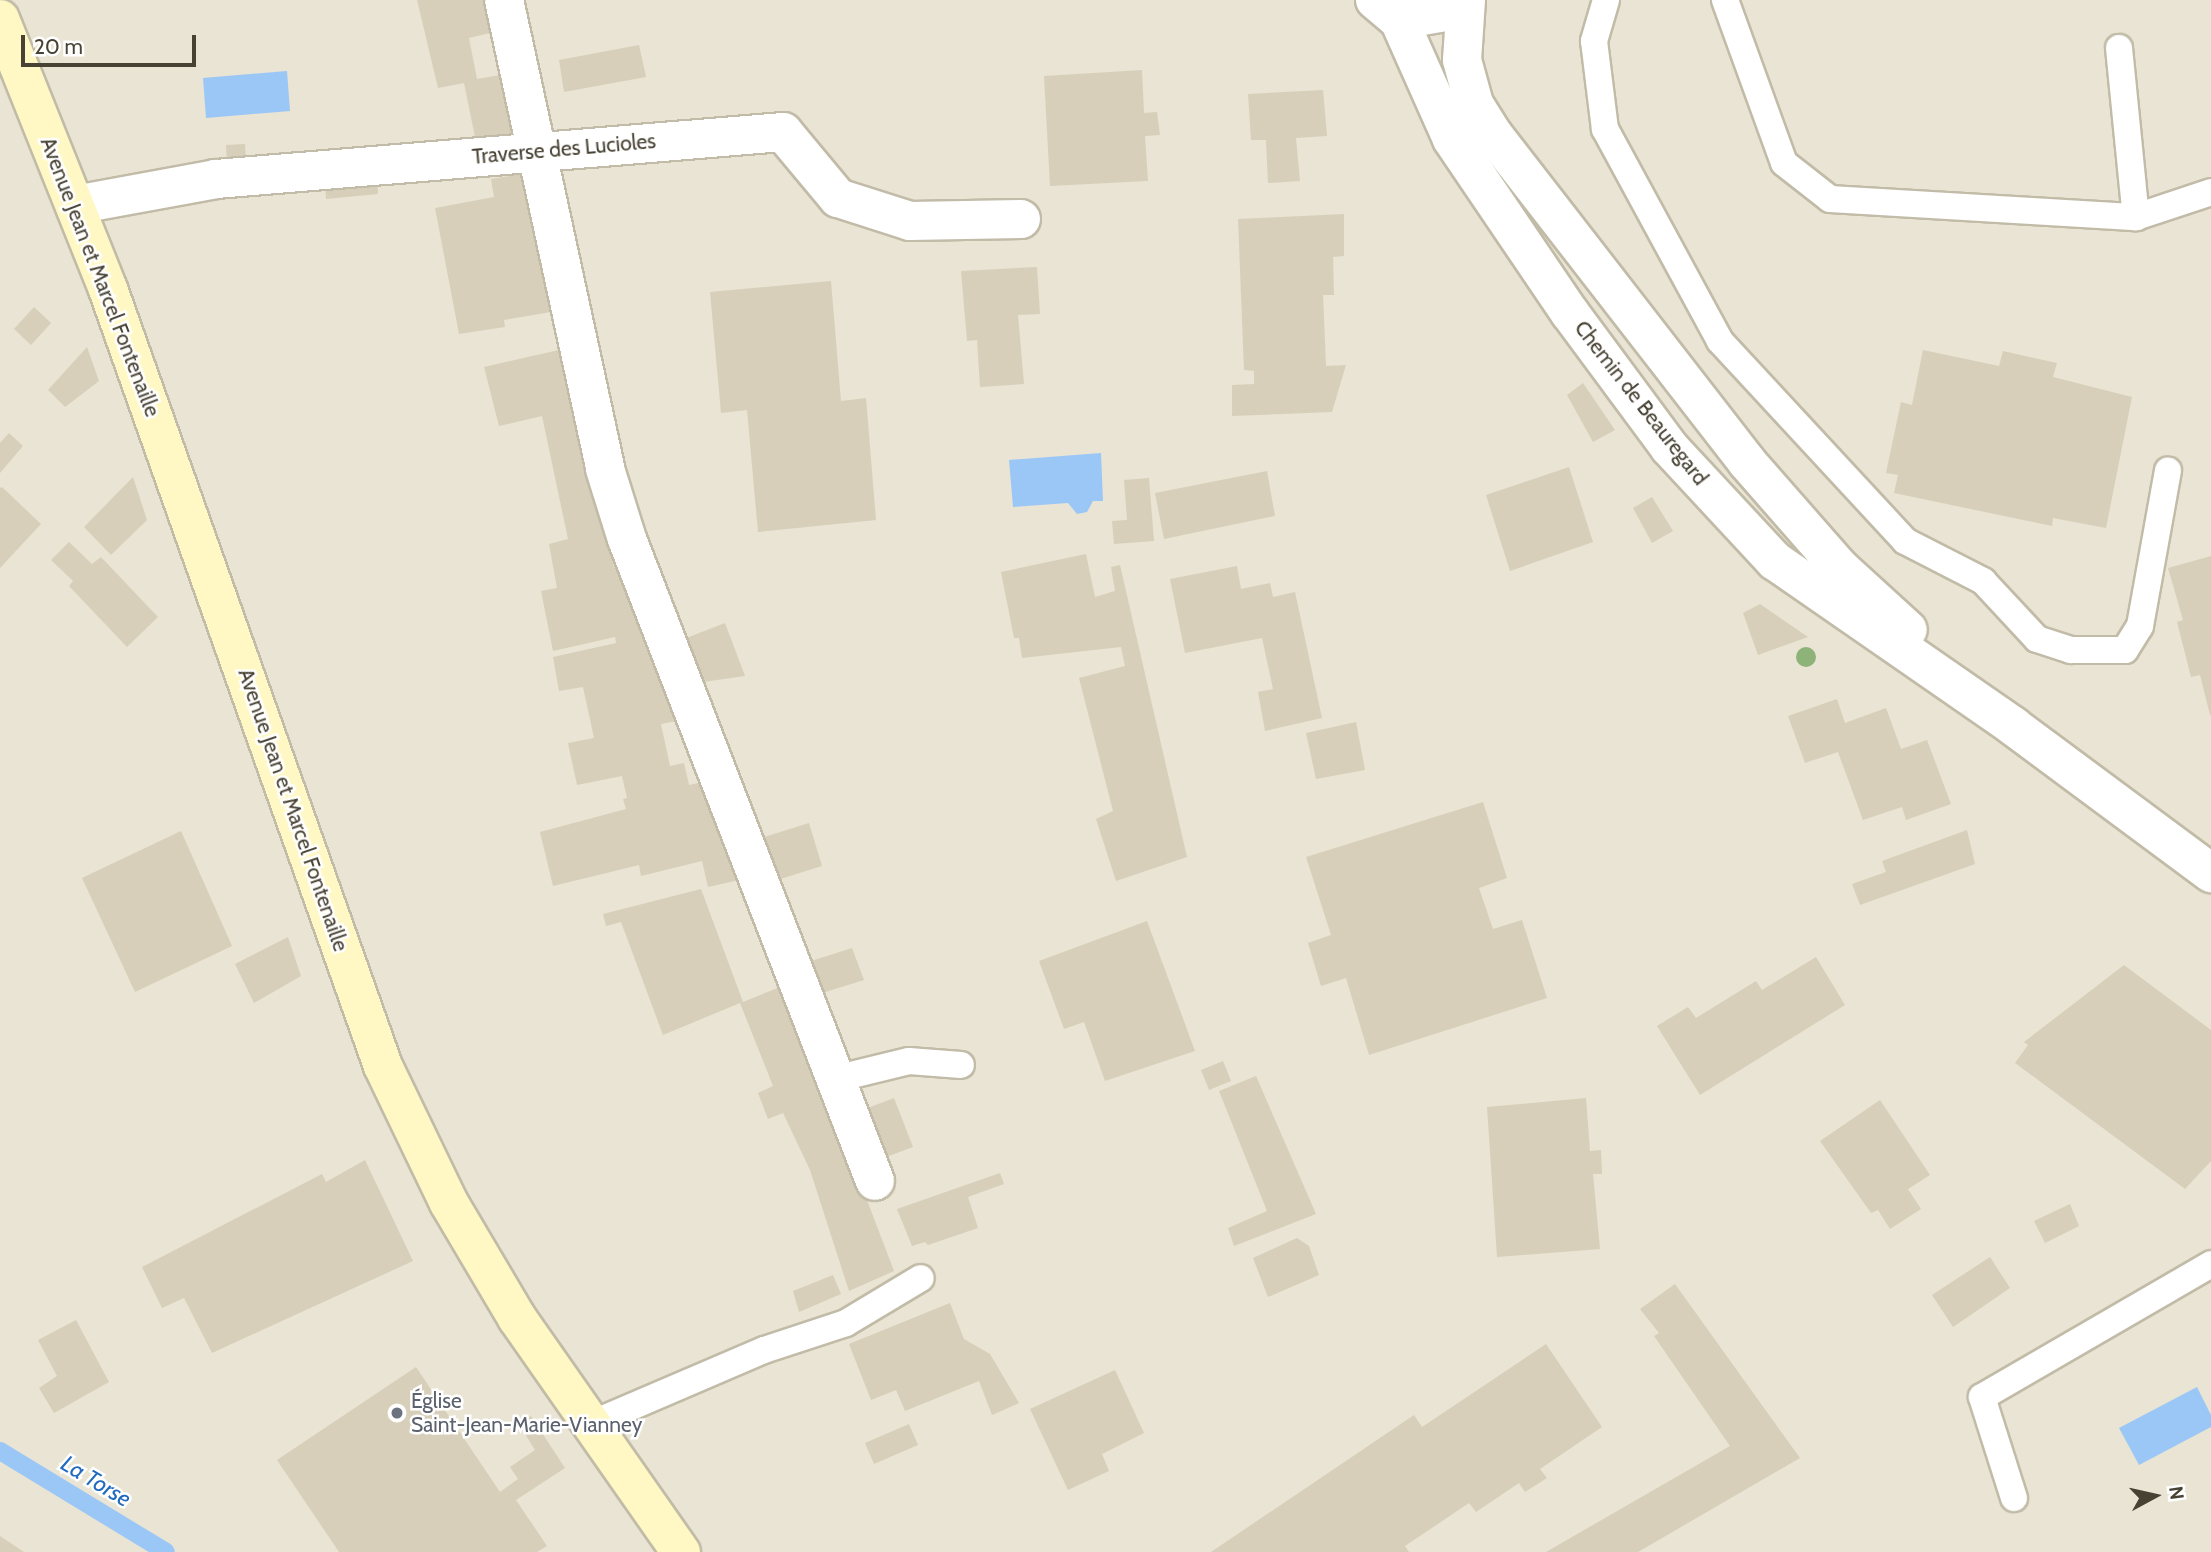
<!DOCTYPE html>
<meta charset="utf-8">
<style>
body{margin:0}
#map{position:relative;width:2211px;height:1552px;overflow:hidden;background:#f4f2e5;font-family:Cabin,sans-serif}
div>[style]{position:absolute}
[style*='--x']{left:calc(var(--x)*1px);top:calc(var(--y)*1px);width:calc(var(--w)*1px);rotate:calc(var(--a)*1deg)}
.residential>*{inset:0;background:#e9e4d3}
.water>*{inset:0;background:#9bc7f7}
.stream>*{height:18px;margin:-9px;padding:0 9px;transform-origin:9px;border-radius:9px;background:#9bc7f7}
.building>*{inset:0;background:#d7cfb9}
.roads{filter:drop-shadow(2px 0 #c1bba7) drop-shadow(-2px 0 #c1bba7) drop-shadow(0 2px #c1bba7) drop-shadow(0 -2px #c1bba7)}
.service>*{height:26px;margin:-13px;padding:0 13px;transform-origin:13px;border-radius:13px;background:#fff}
.minor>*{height:38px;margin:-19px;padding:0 19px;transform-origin:19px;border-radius:19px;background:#fff}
.secondary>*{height:38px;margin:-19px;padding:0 19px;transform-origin:19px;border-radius:19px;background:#fff8c4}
.trees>*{width:20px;height:20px;margin:-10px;border-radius:50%;background:#8eb379}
.dots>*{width:19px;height:19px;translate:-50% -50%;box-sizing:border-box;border:4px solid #fff;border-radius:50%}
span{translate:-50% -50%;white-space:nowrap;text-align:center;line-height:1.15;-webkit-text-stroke:5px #fff;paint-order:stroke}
.street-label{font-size:21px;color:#484234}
.worship-label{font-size:21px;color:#5b616d}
.left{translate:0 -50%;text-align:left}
.water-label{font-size:23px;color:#226abe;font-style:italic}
.north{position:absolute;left:2120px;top:1461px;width:70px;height:70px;-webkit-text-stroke:5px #fff;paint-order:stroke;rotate:82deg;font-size:19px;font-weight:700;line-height:28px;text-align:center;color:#484234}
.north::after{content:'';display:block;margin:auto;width:24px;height:32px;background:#484234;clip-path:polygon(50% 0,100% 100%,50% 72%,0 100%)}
.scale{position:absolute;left:21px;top:35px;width:175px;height:32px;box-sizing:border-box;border:4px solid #484234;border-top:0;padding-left:9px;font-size:21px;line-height:24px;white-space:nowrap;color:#484234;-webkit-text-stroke:5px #fff;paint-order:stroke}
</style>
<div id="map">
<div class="residential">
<i style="clip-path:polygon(0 0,2211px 0,2211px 1552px,0 1552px)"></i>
</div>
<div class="water">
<i style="clip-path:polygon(287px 71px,290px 111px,206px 118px,203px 78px)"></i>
<i style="clip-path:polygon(1101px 453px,1103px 501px,1093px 501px,1087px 512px,1077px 514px,1068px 503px,1013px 507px,1009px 460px)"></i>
<i style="clip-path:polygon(2197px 1387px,2211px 1415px,2211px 1427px,2139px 1465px,2119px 1428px)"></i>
</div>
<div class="stream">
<i style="--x:0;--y:1451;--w:194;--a:31.3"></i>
</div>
<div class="building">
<i style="clip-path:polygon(417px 0,484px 0,490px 33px,469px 38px,477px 79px,500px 75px,512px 133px,476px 142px,464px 83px,438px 88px)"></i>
<i style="clip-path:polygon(639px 45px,646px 77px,564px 92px,559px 60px)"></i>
<i style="clip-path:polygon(1142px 70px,1144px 113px,1157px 112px,1160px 135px,1145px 136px,1148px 181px,1050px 186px,1044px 76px)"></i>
<i style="clip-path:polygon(1323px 90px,1327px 136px,1296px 138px,1300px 181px,1268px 183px,1266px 140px,1251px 140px,1248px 94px)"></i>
<i style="clip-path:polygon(245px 144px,246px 163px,227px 165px,226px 145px)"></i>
<i style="clip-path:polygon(522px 174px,551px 312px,504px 320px,505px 327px,459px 334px,435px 208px,494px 197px,491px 179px)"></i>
<i style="clip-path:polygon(377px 176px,378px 194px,326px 199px,325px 181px)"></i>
<i style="clip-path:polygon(1344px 214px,1344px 256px,1333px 257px,1334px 295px,1323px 295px,1326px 366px,1346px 365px,1332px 412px,1232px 416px,1232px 385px,1254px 384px,1254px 371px,1244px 370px,1238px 219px)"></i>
<i style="clip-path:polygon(1037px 267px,1040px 314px,1018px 315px,1024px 384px,980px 387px,977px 340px,967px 341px,961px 271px)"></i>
<i style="clip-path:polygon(831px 281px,841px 401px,866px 398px,876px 520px,758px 532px,747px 410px,721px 413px,710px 292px)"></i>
<i style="clip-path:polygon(34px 307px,51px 323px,31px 345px,14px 329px)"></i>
<i style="clip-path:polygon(87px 347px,99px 381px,65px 407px,48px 390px)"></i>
<i style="clip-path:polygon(559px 350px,588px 478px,607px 527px,614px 568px,624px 567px,682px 720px,661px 724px,670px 766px,684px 763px,689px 785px,707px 781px,744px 879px,708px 887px,702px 861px,641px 876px,639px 865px,553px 886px,540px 832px,626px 809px,623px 799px,627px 798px,622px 776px,577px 785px,568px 743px,594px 738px,583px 687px,559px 691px,553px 657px,616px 643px,615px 637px,553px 651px,541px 591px,557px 588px,549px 544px,568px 539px,542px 416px,499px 426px,484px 367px)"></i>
<i style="clip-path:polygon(1923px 350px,1999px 366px,2003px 351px,2057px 363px,2053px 377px,2132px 397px,2106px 528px,2053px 518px,2052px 526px,1894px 493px,1898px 475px,1886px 473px,1901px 402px,1912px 405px)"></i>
<i style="clip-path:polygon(1583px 383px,1615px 430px,1593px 442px,1567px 395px)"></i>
<i style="clip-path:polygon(9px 433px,23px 446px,0 473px,0 443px)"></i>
<i style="clip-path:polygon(1569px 467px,1593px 542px,1510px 571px,1486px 495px)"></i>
<i style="clip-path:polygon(1267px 471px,1275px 516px,1164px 539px,1155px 493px)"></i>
<i style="clip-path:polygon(133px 477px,147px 520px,111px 555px,84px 527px)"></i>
<i style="clip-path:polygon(1149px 478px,1154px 541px,1114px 544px,1112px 521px,1127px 520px,1124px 480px)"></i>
<i style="clip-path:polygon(2px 487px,41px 524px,0 568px,0 488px)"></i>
<i style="clip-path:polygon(1652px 497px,1673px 531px,1652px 543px,1633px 508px)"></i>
<i style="clip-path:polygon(69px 542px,92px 564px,101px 557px,158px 617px,127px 647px,69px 586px,73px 581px,51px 560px)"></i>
<i style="clip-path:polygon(1086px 554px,1095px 597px,1115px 591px,1111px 567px,1120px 565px,1187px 857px,1116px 881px,1096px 819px,1113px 811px,1079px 678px,1125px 666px,1121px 647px,1022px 658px,1019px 638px,1014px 638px,1001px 572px)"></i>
<i style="clip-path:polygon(2211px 556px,2211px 715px,2210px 715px,2200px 675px,2191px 677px,2177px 622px,2183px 620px,2168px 568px)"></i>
<i style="clip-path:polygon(1237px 566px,1241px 589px,1270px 583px,1273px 597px,1295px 592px,1322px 718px,1265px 731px,1258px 692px,1273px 689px,1262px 638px,1185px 653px,1170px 579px)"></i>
<i style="clip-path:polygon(1760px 604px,1808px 637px,1758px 655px,1743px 613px)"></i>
<i style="clip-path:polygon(725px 623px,745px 676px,696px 683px,681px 640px)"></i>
<i style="clip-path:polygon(1837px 699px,1845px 723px,1886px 708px,1901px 749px,1927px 740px,1951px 804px,1906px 820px,1902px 807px,1863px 820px,1838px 752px,1805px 763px,1788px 716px)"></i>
<i style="clip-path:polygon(1356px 722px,1365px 770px,1316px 779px,1306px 733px)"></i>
<i style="clip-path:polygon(1483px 802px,1507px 878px,1479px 888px,1493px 929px,1522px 920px,1547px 998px,1369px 1055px,1346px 978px,1321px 986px,1308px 943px,1331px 935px,1306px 857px)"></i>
<i style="clip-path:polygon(809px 823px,822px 866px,774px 881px,758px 839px)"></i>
<i style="clip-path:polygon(1967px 830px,1975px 864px,1860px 905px,1852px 884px,1886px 872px,1882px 861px)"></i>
<i style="clip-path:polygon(181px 831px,232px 946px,135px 992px,82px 878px)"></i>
<i style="clip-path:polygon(701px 889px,743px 1002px,785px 985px,894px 1271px,849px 1291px,810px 1170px,783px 1113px,768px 1119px,758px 1093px,773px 1086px,740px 1003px,663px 1035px,621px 922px,606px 926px,603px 914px)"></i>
<i style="clip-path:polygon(1147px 921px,1195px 1051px,1105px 1081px,1084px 1022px,1064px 1029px,1039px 961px)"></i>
<i style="clip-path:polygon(288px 937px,301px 976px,254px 1003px,235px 964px)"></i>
<i style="clip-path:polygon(852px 948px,864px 980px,819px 994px,808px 962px)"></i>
<i style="clip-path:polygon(1816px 957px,1845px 1005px,1700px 1095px,1657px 1026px,1688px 1007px,1696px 1018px,1756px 981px,1762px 990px)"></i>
<i style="clip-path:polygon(2124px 965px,2211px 1030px,2211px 1161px,2185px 1189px,2015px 1063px,2028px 1045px,2024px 1042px)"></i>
<i style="clip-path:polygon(1223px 1061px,1231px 1081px,1209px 1090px,1201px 1070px)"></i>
<i style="clip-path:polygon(1256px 1076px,1316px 1214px,1234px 1246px,1228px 1228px,1267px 1211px,1219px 1091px)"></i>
<i style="clip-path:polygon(894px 1098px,913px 1147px,878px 1160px,860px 1111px)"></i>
<i style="clip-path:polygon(1586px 1098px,1590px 1151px,1601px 1150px,1602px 1174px,1593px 1174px,1600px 1249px,1497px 1257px,1487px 1107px)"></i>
<i style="clip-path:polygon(1880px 1100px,1930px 1175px,1908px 1189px,1921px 1209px,1890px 1229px,1878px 1210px,1871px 1213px,1820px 1141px)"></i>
<i style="clip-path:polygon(365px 1160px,413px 1261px,212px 1353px,184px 1298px,162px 1308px,142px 1267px,322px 1174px,326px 1182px)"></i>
<i style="clip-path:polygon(1000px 1173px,1004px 1184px,968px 1197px,978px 1228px,928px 1245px,925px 1242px,912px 1246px,897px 1209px)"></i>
<i style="clip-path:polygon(2070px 1204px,2079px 1226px,2045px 1243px,2034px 1221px)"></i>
<i style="clip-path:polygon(1297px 1238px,1309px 1246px,1319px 1275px,1268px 1297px,1253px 1258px)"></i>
<i style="clip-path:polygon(1990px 1257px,2010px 1288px,1953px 1327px,1932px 1295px)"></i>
<i style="clip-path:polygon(833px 1275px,841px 1294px,799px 1312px,793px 1291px)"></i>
<i style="clip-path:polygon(1675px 1284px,1800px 1458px,1638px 1552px,1546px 1552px,1730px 1446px,1654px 1336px,1659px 1333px,1640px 1309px)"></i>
<i style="clip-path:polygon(950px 1303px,964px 1339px,990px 1354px,1019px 1403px,992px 1415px,979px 1381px,905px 1411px,896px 1390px,871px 1400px,849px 1344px)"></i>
<i style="clip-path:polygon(76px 1320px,109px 1382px,54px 1413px,39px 1388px,57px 1376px,38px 1340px)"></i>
<i style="clip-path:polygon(1546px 1344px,1602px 1427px,1540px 1469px,1547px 1478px,1525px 1492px,1519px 1483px,1476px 1512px,1469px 1503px,1405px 1546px,1409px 1552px,1211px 1552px,1414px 1415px,1422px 1427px)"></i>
<i style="clip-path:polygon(416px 1367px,500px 1492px,518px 1479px,510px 1467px,535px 1450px,519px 1424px,531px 1416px,565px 1468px,516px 1500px,547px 1546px,537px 1552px,339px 1552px,277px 1460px)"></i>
<i style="clip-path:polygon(1115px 1370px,1144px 1433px,1102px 1454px,1109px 1471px,1068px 1490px,1030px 1409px)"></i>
<i style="clip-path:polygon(909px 1424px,918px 1445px,874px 1464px,865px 1443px)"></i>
<i style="clip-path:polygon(0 1536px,24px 1552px,0 1552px)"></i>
</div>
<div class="roads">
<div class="service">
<i style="--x:1606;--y:0;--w:43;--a:106.3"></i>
<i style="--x:1594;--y:41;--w:89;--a:82.9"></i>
<i style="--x:1605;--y:129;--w:241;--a:61.5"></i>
<i style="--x:1720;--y:341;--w:272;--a:47.2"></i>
<i style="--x:1905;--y:541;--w:88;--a:27.1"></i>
<i style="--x:1983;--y:581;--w:79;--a:47"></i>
<i style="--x:2037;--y:639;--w:36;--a:18"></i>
<i style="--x:2071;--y:650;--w:54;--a:0"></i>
<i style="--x:2125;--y:650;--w:28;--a:-58"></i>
<i style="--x:2140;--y:626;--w:158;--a:-79.8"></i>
<i style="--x:1725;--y:0;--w:173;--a:70.1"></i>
<i style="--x:1784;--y:163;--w:58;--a:38"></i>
<i style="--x:1830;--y:199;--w:307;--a:3.4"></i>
<i style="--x:2136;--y:217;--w:79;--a:-18.4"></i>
<i style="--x:2119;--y:48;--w:170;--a:84.3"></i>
<i style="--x:835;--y:1079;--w:76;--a:-13.7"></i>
<i style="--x:909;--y:1061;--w:52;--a:4.4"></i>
<i style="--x:589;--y:1425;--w:190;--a:-23.2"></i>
<i style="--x:764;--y:1350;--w:86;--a:-18.2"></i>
<i style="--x:846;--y:1323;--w:87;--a:-31"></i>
<i style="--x:2014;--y:1498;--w:106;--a:-107.6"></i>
<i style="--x:1982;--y:1397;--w:265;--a:-30.1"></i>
</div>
<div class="minor">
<i style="--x:504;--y:0;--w:480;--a:77.8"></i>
<i style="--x:605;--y:469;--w:73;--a:72.6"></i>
<i style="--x:627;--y:539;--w:688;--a:68.88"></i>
<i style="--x:1375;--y:0;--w:31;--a:40"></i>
<i style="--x:1399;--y:20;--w:65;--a:-9.8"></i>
<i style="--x:1466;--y:0;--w:60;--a:93.8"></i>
<i style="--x:1462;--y:60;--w:46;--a:74.7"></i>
<i style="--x:1474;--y:104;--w:39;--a:58"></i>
<i style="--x:1495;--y:137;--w:411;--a:52.2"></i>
<i style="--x:1747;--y:462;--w:140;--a:48.8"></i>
<i style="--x:1839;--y:567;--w:93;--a:42.4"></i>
<i style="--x:1399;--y:20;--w:130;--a:66"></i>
<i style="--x:1452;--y:139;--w:210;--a:55.9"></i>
<i style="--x:1570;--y:313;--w:167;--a:53.5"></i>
<i style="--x:1669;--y:447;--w:156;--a:47.1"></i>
<i style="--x:1775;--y:561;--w:290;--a:34.7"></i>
<i style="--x:2013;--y:726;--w:247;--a:36.6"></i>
<i style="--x:75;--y:205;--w:143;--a:-10.4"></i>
<i style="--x:216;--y:179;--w:569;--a:-4.74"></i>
<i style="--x:783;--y:132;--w:86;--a:50.2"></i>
<i style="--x:838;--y:198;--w:76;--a:17.7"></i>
<i style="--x:910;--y:221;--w:111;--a:-1"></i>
</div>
<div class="secondary">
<i style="--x:0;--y:19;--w:291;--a:68.2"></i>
<i style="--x:108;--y:289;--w:824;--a:70.51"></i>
<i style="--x:383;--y:1066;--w:152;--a:64.3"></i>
<i style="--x:449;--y:1203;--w:134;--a:59.4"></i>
<i style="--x:517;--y:1318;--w:286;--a:55"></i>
</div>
</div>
<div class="trees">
<i style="left:1806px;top:657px"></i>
</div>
<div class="dots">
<i style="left:397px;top:1413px;background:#6b7280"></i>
</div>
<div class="street-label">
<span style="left:564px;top:149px;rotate:-5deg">Traverse des Lucioles</span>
<span style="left:100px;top:277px;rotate:69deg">Avenue Jean et Marcel Fontenaille</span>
<span style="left:1641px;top:403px;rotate:52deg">Chemin de Beauregard</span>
<span style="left:293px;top:810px;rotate:71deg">Avenue Jean et Marcel Fontenaille</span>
</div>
<div class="worship-label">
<span class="left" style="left:411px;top:1413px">Église<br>Saint-Jean-Marie-Vianney</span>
</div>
<div class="water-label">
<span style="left:96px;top:1481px;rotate:31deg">La Torse</span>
</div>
<div class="north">N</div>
<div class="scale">20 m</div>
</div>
